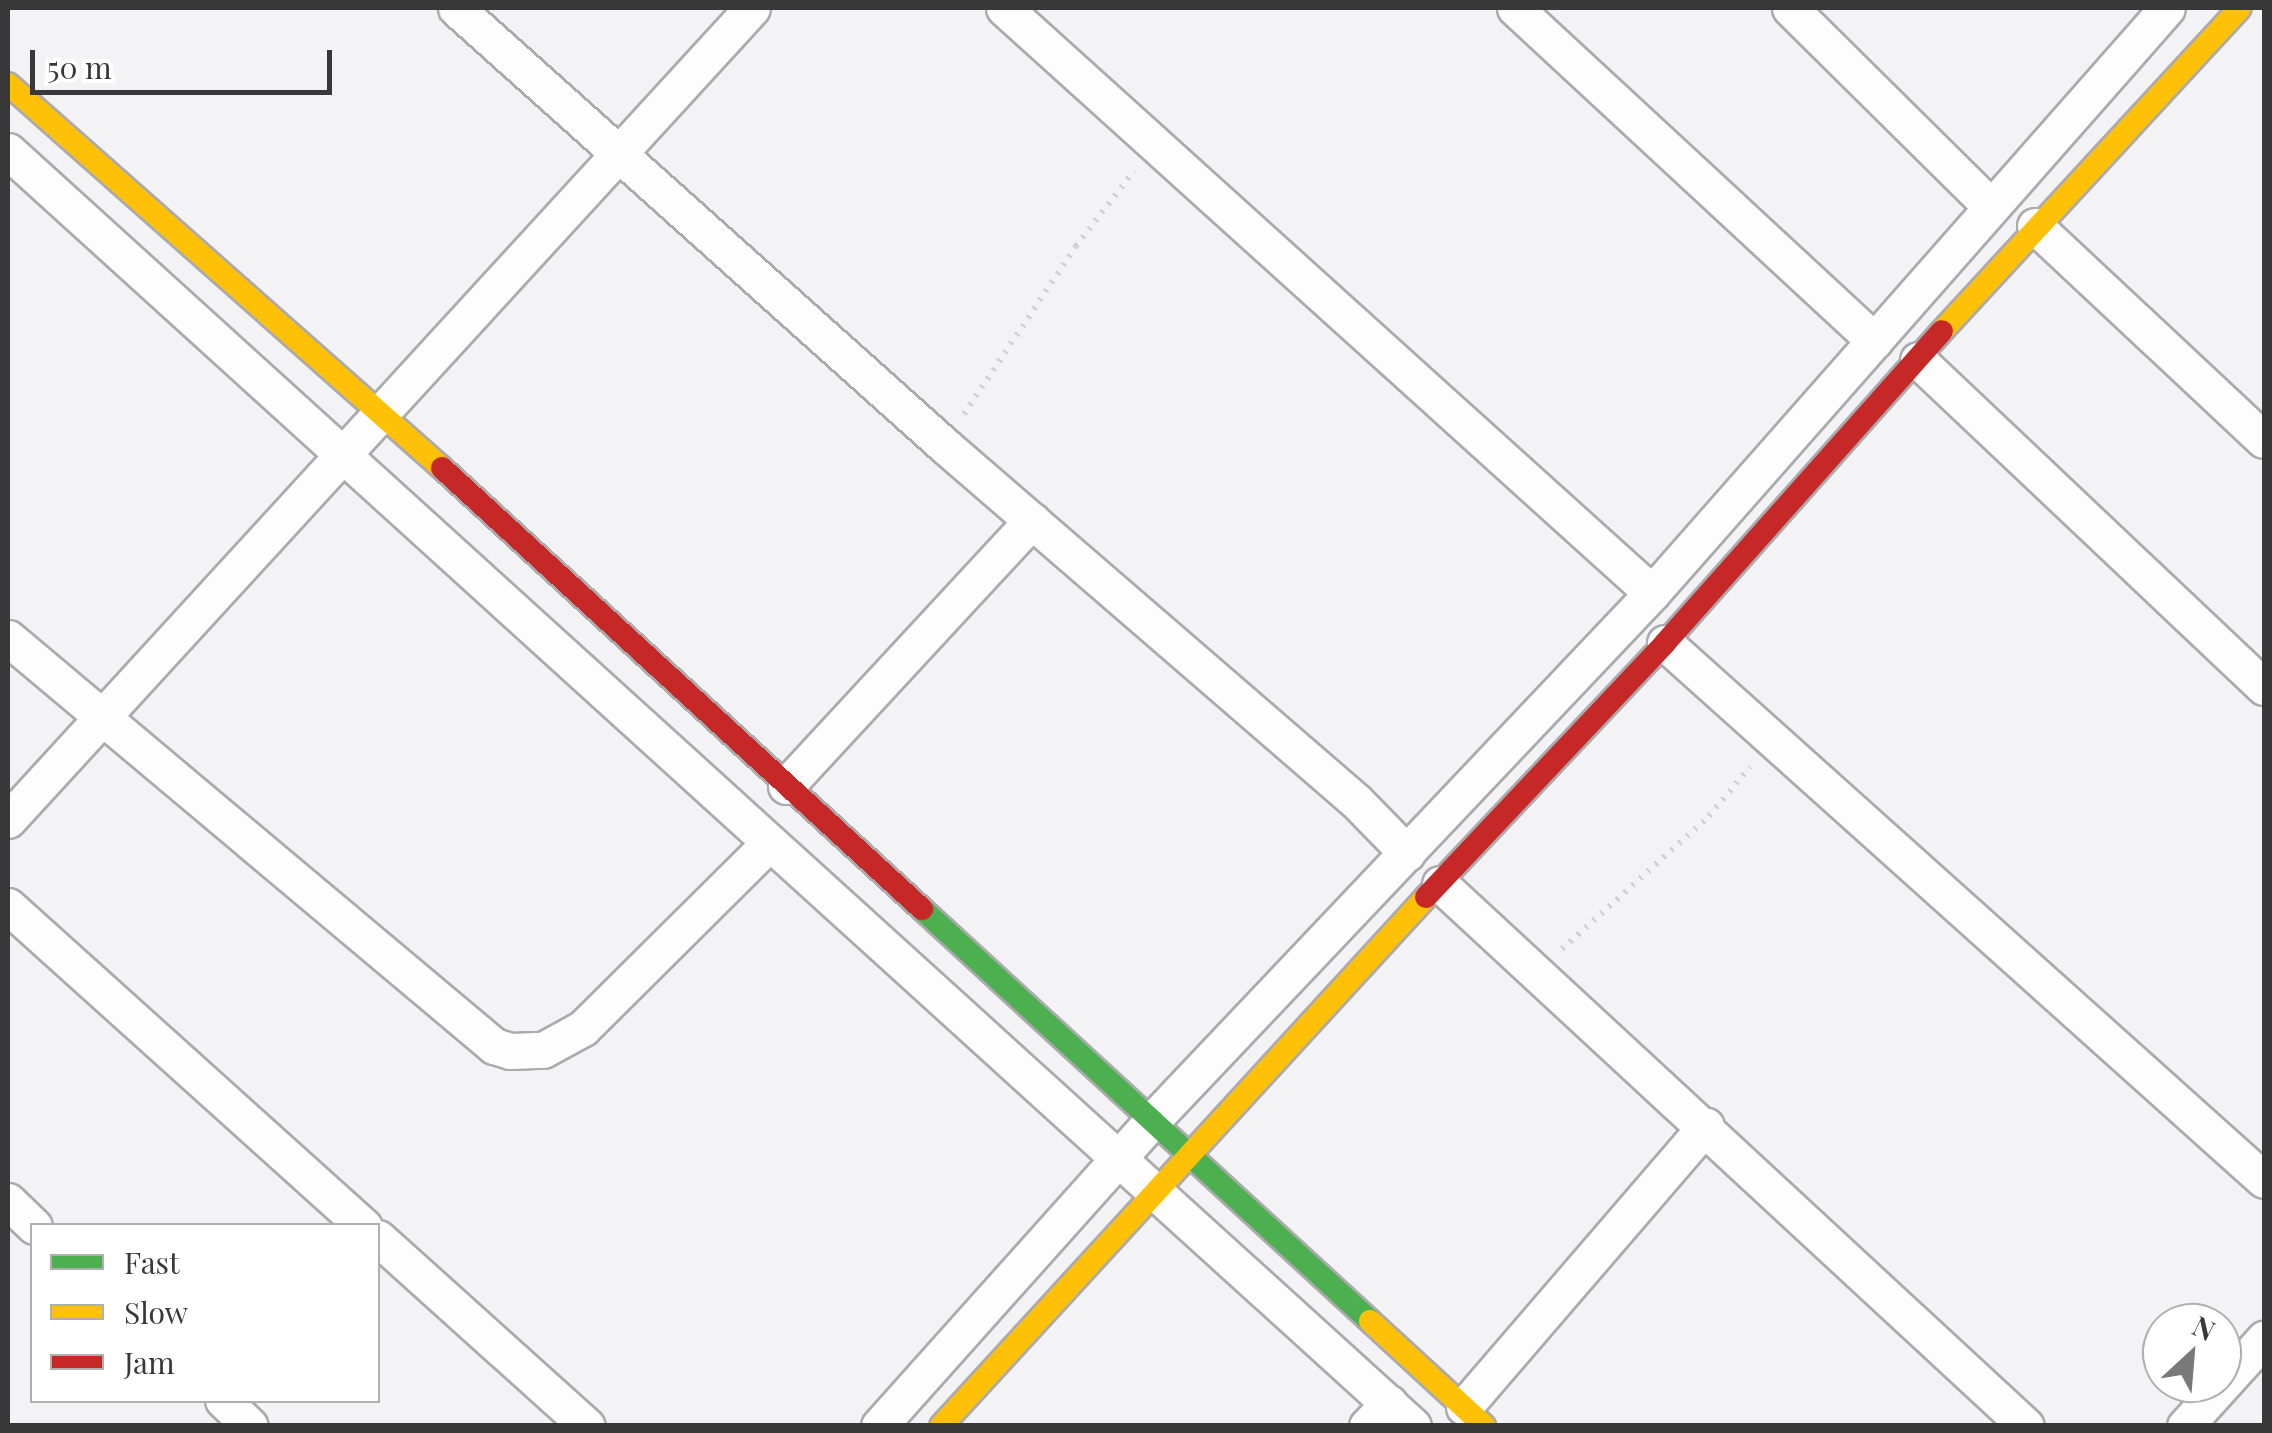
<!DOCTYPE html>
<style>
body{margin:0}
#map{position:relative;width:2272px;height:1433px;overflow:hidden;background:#f3f2f4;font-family:"Playfair Display",serif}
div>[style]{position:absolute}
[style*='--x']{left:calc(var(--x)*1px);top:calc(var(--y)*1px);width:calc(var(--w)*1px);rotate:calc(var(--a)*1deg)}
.path>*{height:6px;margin-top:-3px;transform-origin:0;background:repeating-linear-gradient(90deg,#d2d1d2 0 2.5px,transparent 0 10.5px)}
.roads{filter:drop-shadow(2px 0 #abaaac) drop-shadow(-2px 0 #abaaac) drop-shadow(0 2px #abaaac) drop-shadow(0 -2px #abaaac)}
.street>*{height:35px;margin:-17.5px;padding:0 17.5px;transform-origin:17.5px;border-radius:17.5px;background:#fdfdfd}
.fast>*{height:22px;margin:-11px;padding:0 11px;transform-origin:11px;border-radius:11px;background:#4caf50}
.slow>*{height:22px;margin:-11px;padding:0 11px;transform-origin:11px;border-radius:11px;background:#ffc107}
.jam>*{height:22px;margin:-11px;padding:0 11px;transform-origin:11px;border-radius:11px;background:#c62828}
span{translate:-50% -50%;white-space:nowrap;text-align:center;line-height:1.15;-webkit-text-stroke:8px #fff;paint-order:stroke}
.frame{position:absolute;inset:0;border:10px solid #383839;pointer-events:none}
.legend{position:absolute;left:30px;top:1223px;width:350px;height:180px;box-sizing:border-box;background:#fff;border:2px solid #afafb0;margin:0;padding:12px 18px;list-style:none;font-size:30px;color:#383839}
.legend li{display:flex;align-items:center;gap:20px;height:50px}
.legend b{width:50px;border:2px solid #afafb0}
.north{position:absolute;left:2142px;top:1303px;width:100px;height:100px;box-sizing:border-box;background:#fff;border:2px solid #afafb0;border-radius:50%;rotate:26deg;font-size:28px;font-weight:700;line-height:40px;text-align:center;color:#383839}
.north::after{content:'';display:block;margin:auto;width:35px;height:45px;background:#79797a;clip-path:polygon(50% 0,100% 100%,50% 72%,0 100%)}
.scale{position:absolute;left:30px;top:50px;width:302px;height:45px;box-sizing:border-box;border:5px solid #383839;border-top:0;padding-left:12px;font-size:30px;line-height:35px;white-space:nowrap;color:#383839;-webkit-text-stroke:8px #fff;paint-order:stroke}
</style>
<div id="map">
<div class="path">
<i style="--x:964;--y:414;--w:202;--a:-56.3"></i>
<i style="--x:1076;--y:246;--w:95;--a:-52.3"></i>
<i style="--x:1562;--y:949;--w:198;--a:-42.1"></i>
<i style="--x:1709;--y:816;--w:64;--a:-50.1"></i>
</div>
<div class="roads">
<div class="street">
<i style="--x:456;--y:8;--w:655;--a:41.84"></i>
<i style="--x:944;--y:445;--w:544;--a:40.83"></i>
<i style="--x:1356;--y:801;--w:73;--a:45.6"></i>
<i style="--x:1004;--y:8;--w:873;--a:42.08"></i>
<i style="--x:1515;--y:8;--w:490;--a:42.8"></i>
<i style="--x:1790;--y:8;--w:283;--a:44.7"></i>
<i style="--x:8;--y:151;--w:1897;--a:42.22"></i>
<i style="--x:2035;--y:226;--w:313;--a:43.1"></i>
<i style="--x:1918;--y:360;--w:476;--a:43.4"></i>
<i style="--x:8;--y:638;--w:635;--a:40.01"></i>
<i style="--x:494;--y:1046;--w:17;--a:17"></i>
<i style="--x:510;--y:1051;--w:33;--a:-2"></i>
<i style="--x:543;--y:1050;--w:46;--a:-28.8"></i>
<i style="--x:583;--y:1028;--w:262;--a:-44.8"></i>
<i style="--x:1665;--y:643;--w:804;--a:41.88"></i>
<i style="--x:786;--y:786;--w:362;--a:-47.2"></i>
<i style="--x:8;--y:820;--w:1101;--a:-47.5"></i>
<i style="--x:1440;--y:884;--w:798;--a:42.77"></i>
<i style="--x:8;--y:906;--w:479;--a:42"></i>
<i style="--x:8;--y:1201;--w:36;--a:44"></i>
<i style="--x:378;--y:1238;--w:281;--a:42"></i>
<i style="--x:223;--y:1400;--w:37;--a:44"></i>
<i style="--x:1464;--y:1407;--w:371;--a:-49.3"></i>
<i style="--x:879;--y:1426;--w:407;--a:-48.2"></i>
<i style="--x:1150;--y:1123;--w:730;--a:-46.55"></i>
<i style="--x:1652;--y:593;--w:779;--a:-48.64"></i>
<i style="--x:1367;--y:1426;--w:32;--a:-46"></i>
<i style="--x:2185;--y:1426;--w:118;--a:-47.8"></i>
</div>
<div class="fast">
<i style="--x:922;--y:909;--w:609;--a:42.6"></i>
</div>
<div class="slow">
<i style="--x:8;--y:84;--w:579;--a:41.5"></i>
<i style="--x:1942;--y:331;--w:439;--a:-47.3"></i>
<i style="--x:1370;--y:1321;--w:155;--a:42.6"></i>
<i style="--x:941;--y:1426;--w:718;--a:-47.48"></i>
</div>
<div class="jam">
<i style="--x:442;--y:468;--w:652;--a:42.58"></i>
<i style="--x:1426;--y:897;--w:349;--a:-46.7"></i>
<i style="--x:1665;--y:643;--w:417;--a:-48.4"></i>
</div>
</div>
<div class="frame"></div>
<ul class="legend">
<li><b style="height:12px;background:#4caf50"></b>Fast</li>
<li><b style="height:12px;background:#ffc107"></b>Slow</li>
<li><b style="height:12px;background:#c62828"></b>Jam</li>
</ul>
<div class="north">N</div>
<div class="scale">50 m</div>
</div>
